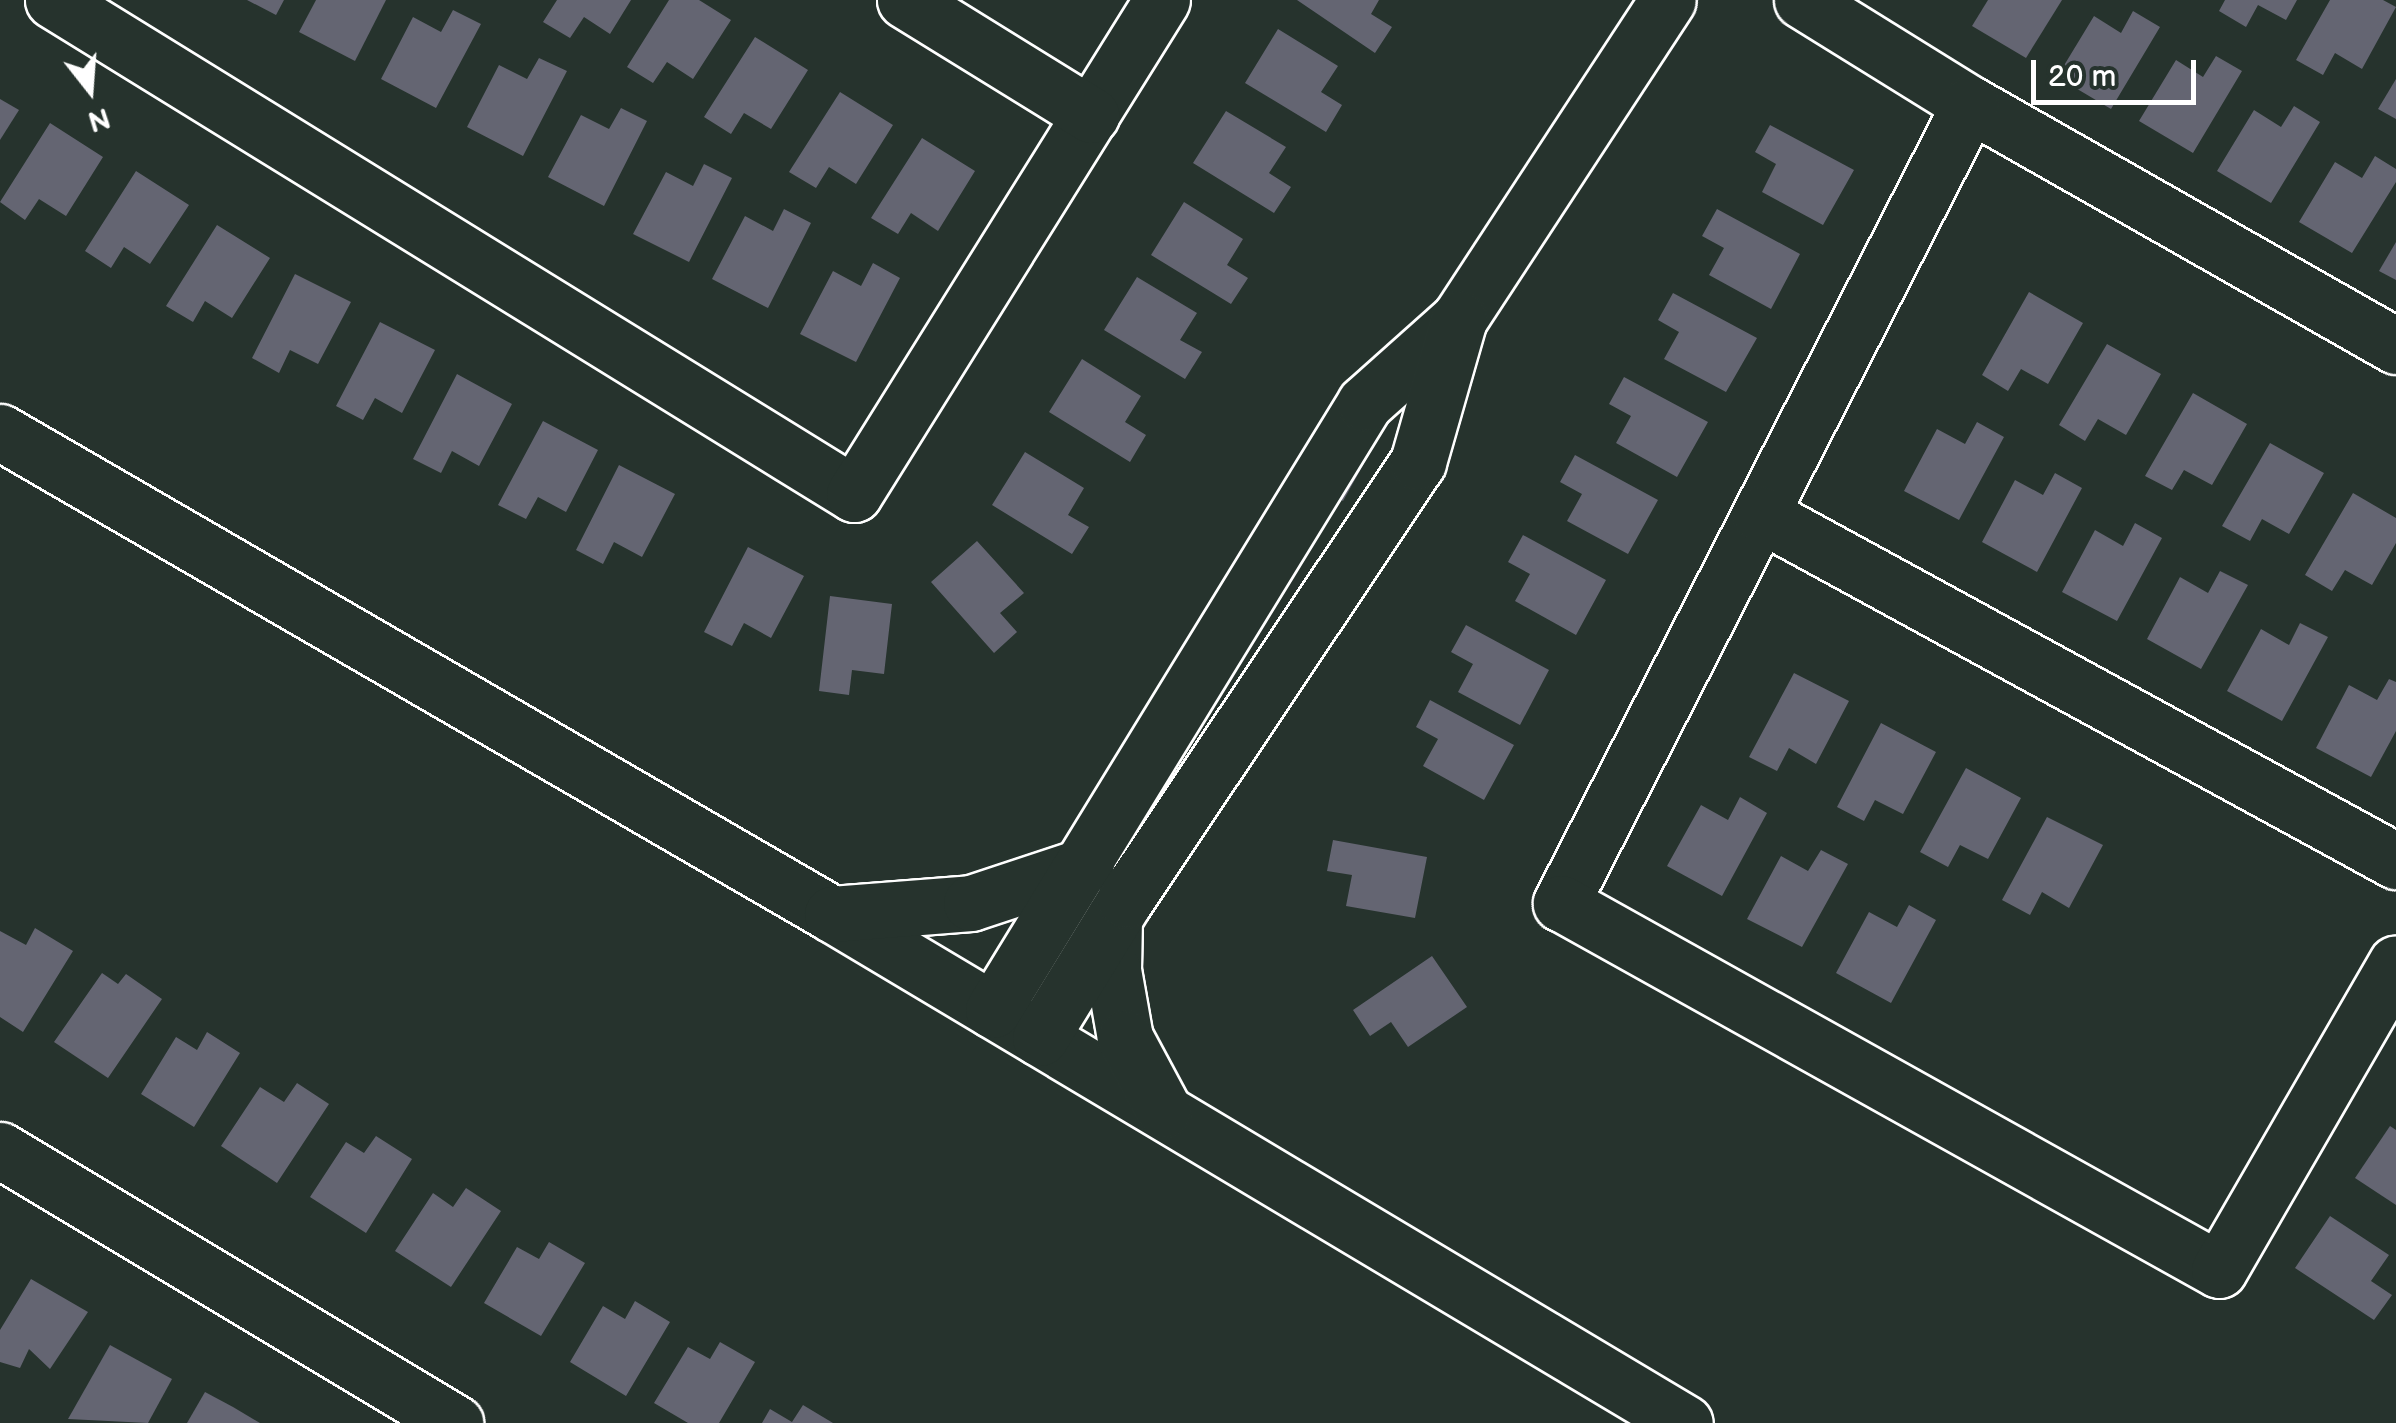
<!DOCTYPE html>
<style>
body{margin:0}
#map{position:relative;width:2396px;height:1423px;overflow:hidden;background:#26332d;font-family:"Balsamiq Sans",sans-serif}
div>[style]{position:absolute}
[style*='--x']{left:calc(var(--x)*1px);top:calc(var(--y)*1px);width:calc(var(--w)*1px);rotate:calc(var(--a)*1deg)}
.building>*{inset:0;background:#646572}
.roads{filter:drop-shadow(2px 0 #fff) drop-shadow(-2px 0 #fff) drop-shadow(0 2px #fff) drop-shadow(0 -2px #fff)}
.street>*{height:55px;margin:-27.5px;padding:0 27.5px;transform-origin:27.5px;border-radius:27.5px;background:#26332d}
span{translate:-50% -50%;white-space:nowrap;text-align:center;line-height:1.15;-webkit-text-stroke:8px #26332d;paint-order:stroke}
.north{position:absolute;left:40px;top:40px;width:100px;height:100px;-webkit-text-stroke:8px #26332d;paint-order:stroke;rotate:163deg;font-size:28px;font-weight:700;line-height:40px;text-align:center;color:#fff}
.north::after{content:'';display:block;margin:auto;width:35px;height:45px;background:#fff;clip-path:polygon(50% 0,100% 100%,50% 72%,0 100%)}
.scale{position:absolute;left:2031px;top:60px;width:165px;height:45px;box-sizing:border-box;border:5px solid #fff;border-top:0;padding-left:12px;font-size:30px;line-height:35px;white-space:nowrap;color:#fff;-webkit-text-stroke:8px #26332d;paint-order:stroke}
</style>
<div id="map">
<div class="building">
<i style="clip-path:polygon(247px 0,284px 0,276px 15px)"></i>
<i style="clip-path:polygon(316px 0,386px 0,355px 61px,299px 32px)"></i>
<i style="clip-path:polygon(557px 0,631px 0,610px 34px,584px 17px,570px 38px,543px 22px)"></i>
<i style="clip-path:polygon(669px 0,699px 0,731px 20px,693px 79px,667px 62px,653px 83px,627px 67px)"></i>
<i style="clip-path:polygon(1297px 0,1379px 0,1371px 14px,1392px 27px,1375px 53px)"></i>
<i style="clip-path:polygon(1988px 0,2062px 0,2026px 58px,1972px 26px)"></i>
<i style="clip-path:polygon(2225px 0,2297px 0,2286px 20px,2258px 5px,2246px 27px,2219px 11px)"></i>
<i style="clip-path:polygon(2330px 0,2383px 0,2396px 7px,2362px 69px,2335px 53px,2323px 75px,2296px 60px)"></i>
<i style="clip-path:polygon(453px 10px,481px 24px,436px 108px,381px 79px,413px 17px,441px 32px)"></i>
<i style="clip-path:polygon(2133px 11px,2160px 27px,2111px 109px,2057px 77px,2094px 16px,2121px 33px)"></i>
<i style="clip-path:polygon(1278px 29px,1338px 66px,1321px 92px,1342px 105px,1326px 132px,1245px 83px)"></i>
<i style="clip-path:polygon(755px 37px,808px 70px,771px 129px,744px 113px,731px 134px,704px 117px)"></i>
<i style="clip-path:polygon(2216px 56px,2242px 71px,2193px 153px,2139px 121px,2176px 60px,2203px 77px)"></i>
<i style="clip-path:polygon(539px 58px,567px 71px,523px 156px,467px 127px,499px 65px,527px 79px)"></i>
<i style="clip-path:polygon(2396px 79px,2396px 119px,2378px 109px)"></i>
<i style="clip-path:polygon(840px 92px,893px 125px,856px 184px,829px 167px,816px 188px,789px 172px)"></i>
<i style="clip-path:polygon(0 99px,19px 110px,0 140px)"></i>
<i style="clip-path:polygon(2294px 106px,2320px 122px,2271px 203px,2217px 171px,2254px 110px,2281px 127px)"></i>
<i style="clip-path:polygon(621px 108px,647px 121px,604px 206px,548px 177px,581px 115px,609px 129px)"></i>
<i style="clip-path:polygon(1226px 111px,1286px 147px,1269px 173px,1291px 187px,1274px 213px,1193px 163px)"></i>
<i style="clip-path:polygon(50px 123px,103px 157px,66px 216px,39px 199px,25px 220px,0 202px)"></i>
<i style="clip-path:polygon(1770px 125px,1854px 170px,1823px 225px,1762px 192px,1776px 164px,1755px 152px)"></i>
<i style="clip-path:polygon(922px 138px,975px 171px,938px 231px,911px 213px,898px 234px,871px 218px)"></i>
<i style="clip-path:polygon(2375px 156px,2396px 169px,2396px 182px,2352px 253px,2299px 222px,2335px 162px,2362px 178px)"></i>
<i style="clip-path:polygon(704px 164px,732px 178px,689px 262px,633px 234px,666px 172px,693px 186px)"></i>
<i style="clip-path:polygon(136px 171px,189px 205px,150px 264px,124px 247px,111px 268px,85px 251px)"></i>
<i style="clip-path:polygon(1184px 202px,1243px 239px,1227px 265px,1248px 278px,1231px 304px,1151px 255px)"></i>
<i style="clip-path:polygon(784px 209px,811px 223px,768px 308px,712px 279px,745px 216px,773px 231px)"></i>
<i style="clip-path:polygon(1717px 209px,1800px 254px,1771px 309px,1709px 275px,1724px 248px,1702px 236px)"></i>
<i style="clip-path:polygon(217px 225px,270px 258px,232px 318px,205px 301px,193px 322px,166px 306px)"></i>
<i style="clip-path:polygon(2396px 242px,2396px 280px,2379px 271px)"></i>
<i style="clip-path:polygon(873px 263px,900px 278px,856px 362px,800px 334px,833px 271px,861px 286px)"></i>
<i style="clip-path:polygon(295px 274px,351px 302px,318px 364px,290px 350px,279px 373px,252px 358px)"></i>
<i style="clip-path:polygon(1137px 277px,1197px 313px,1180px 340px,1202px 352px,1185px 379px,1104px 330px)"></i>
<i style="clip-path:polygon(2029px 292px,2083px 323px,2048px 384px,2021px 369px,2008px 391px,1982px 375px)"></i>
<i style="clip-path:polygon(1673px 293px,1757px 338px,1726px 392px,1664px 359px,1679px 332px,1658px 320px)"></i>
<i style="clip-path:polygon(380px 322px,435px 350px,402px 413px,375px 398px,363px 420px,336px 406px)"></i>
<i style="clip-path:polygon(2107px 344px,2161px 374px,2126px 435px,2098px 419px,2085px 441px,2059px 425px)"></i>
<i style="clip-path:polygon(1082px 359px,1141px 396px,1125px 422px,1146px 435px,1130px 462px,1049px 412px)"></i>
<i style="clip-path:polygon(457px 374px,512px 404px,479px 466px,452px 451px,441px 473px,413px 459px)"></i>
<i style="clip-path:polygon(1624px 377px,1708px 422px,1677px 477px,1616px 443px,1631px 416px,1609px 404px)"></i>
<i style="clip-path:polygon(2193px 393px,2247px 424px,2212px 485px,2184px 470px,2172px 490px,2145px 476px)"></i>
<i style="clip-path:polygon(543px 421px,598px 450px,566px 512px,538px 497px,526px 519px,498px 505px)"></i>
<i style="clip-path:polygon(1977px 422px,2004px 437px,1959px 520px,1904px 491px,1937px 429px,1965px 444px)"></i>
<i style="clip-path:polygon(1355px 431px,1376px 442px,1343px 501px,1323px 490px)"></i>
<i style="clip-path:polygon(2270px 443px,2324px 473px,2289px 534px,2262px 519px,2250px 541px,2222px 526px)"></i>
<i style="clip-path:polygon(1025px 452px,1084px 488px,1068px 515px,1089px 527px,1072px 554px,992px 505px)"></i>
<i style="clip-path:polygon(1575px 455px,1658px 500px,1628px 554px,1567px 521px,1582px 494px,1560px 482px)"></i>
<i style="clip-path:polygon(619px 465px,675px 494px,642px 557px,614px 542px,603px 564px,576px 550px)"></i>
<i style="clip-path:polygon(2055px 473px,2082px 488px,2037px 572px,1982px 542px,2015px 480px,2043px 495px)"></i>
<i style="clip-path:polygon(2353px 493px,2396px 518px,2396px 543px,2372px 585px,2345px 570px,2332px 591px,2305px 575px)"></i>
<i style="clip-path:polygon(2135px 523px,2162px 538px,2117px 621px,2062px 592px,2095px 530px,2123px 546px)"></i>
<i style="clip-path:polygon(1523px 535px,1606px 580px,1576px 635px,1515px 601px,1530px 574px,1508px 562px)"></i>
<i style="clip-path:polygon(977px 541px,1024px 593px,1000px 613px,1017px 632px,994px 653px,931px 582px)"></i>
<i style="clip-path:polygon(748px 547px,804px 576px,771px 638px,744px 623px,732px 646px,704px 632px)"></i>
<i style="clip-path:polygon(2220px 571px,2248px 585px,2201px 669px,2147px 639px,2180px 577px,2208px 593px)"></i>
<i style="clip-path:polygon(830px 596px,892px 604px,884px 674px,852px 670px,849px 695px,819px 691px)"></i>
<i style="clip-path:polygon(2300px 623px,2328px 637px,2282px 721px,2227px 691px,2261px 629px,2289px 645px)"></i>
<i style="clip-path:polygon(1466px 625px,1549px 670px,1520px 725px,1458px 692px,1473px 664px,1451px 652px)"></i>
<i style="clip-path:polygon(1794px 673px,1849px 701px,1816px 764px,1789px 748px,1777px 771px,1749px 757px)"></i>
<i style="clip-path:polygon(2389px 679px,2396px 682px,2396px 731px,2371px 777px,2316px 748px,2349px 685px,2377px 700px)"></i>
<i style="clip-path:polygon(1430px 700px,1514px 745px,1484px 800px,1423px 766px,1438px 739px,1416px 727px)"></i>
<i style="clip-path:polygon(1881px 723px,1936px 752px,1903px 814px,1875px 800px,1864px 821px,1837px 807px)"></i>
<i style="clip-path:polygon(1966px 768px,2021px 798px,1988px 859px,1960px 845px,1948px 867px,1920px 852px)"></i>
<i style="clip-path:polygon(1740px 797px,1767px 813px,1722px 896px,1667px 866px,1701px 805px,1728px 820px)"></i>
<i style="clip-path:polygon(2047px 817px,2103px 845px,2069px 908px,2042px 892px,2030px 915px,2002px 900px)"></i>
<i style="clip-path:polygon(1333px 840px,1427px 857px,1415px 918px,1346px 906px,1352px 875px,1327px 871px)"></i>
<i style="clip-path:polygon(1821px 850px,1848px 864px,1802px 947px,1747px 919px,1781px 856px,1808px 871px)"></i>
<i style="clip-path:polygon(1909px 905px,1936px 920px,1891px 1003px,1836px 973px,1869px 912px,1897px 927px)"></i>
<i style="clip-path:polygon(35px 928px,73px 951px,23px 1032px,0 1017px,0 931px,26px 945px)"></i>
<i style="clip-path:polygon(1432px 956px,1467px 1007px,1408px 1047px,1391px 1022px,1370px 1036px,1353px 1010px)"></i>
<i style="clip-path:polygon(102px 973px,118px 984px,126px 974px,162px 999px,108px 1078px,54px 1042px)"></i>
<i style="clip-path:polygon(207px 1032px,240px 1053px,194px 1127px,141px 1094px,176px 1037px,197px 1050px)"></i>
<i style="clip-path:polygon(297px 1083px,329px 1104px,277px 1183px,221px 1146px,260px 1087px,284px 1102px)"></i>
<i style="clip-path:polygon(2390px 1126px,2396px 1130px,2396px 1205px,2355px 1178px)"></i>
<i style="clip-path:polygon(376px 1136px,412px 1159px,366px 1233px,310px 1197px,346px 1142px,364px 1153px)"></i>
<i style="clip-path:polygon(466px 1188px,501px 1211px,451px 1287px,395px 1251px,433px 1193px,453px 1207px)"></i>
<i style="clip-path:polygon(2330px 1216px,2389px 1255px,2371px 1281px,2392px 1295px,2374px 1320px,2295px 1268px)"></i>
<i style="clip-path:polygon(549px 1242px,585px 1263px,541px 1336px,484px 1303px,517px 1247px,539px 1259px)"></i>
<i style="clip-path:polygon(31px 1279px,88px 1312px,50px 1369px,29px 1349px,20px 1368px,0 1362px,0 1330px)"></i>
<i style="clip-path:polygon(635px 1301px,670px 1322px,626px 1396px,570px 1362px,603px 1306px,625px 1319px)"></i>
<i style="clip-path:polygon(720px 1342px,755px 1362px,719px 1423px,688px 1423px,654px 1403px,688px 1347px,710px 1359px)"></i>
<i style="clip-path:polygon(110px 1345px,172px 1379px,148px 1423px,68px 1419px)"></i>
<i style="clip-path:polygon(205px 1392px,233px 1407px,260px 1423px,187px 1423px)"></i>
<i style="clip-path:polygon(803px 1405px,833px 1423px,762px 1423px,770px 1409px,792px 1422px)"></i>
</div>
<div class="roads">
<div class="street">
<i style="--x:53;--y:0;--w:941;--a:31.66"></i>
<i style="--x:854;--y:494;--w:582;--a:-58.06"></i>
<i style="--x:905;--y:0;--w:219;--a:31.7"></i>
<i style="--x:1802;--y:0;--w:198;--a:31.8"></i>
<i style="--x:1970;--y:104;--w:490;--a:29.6"></i>
<i style="--x:1970;--y:104;--w:898;--a:117.11"></i>
<i style="--x:1561;--y:903;--w:753;--a:29.15"></i>
<i style="--x:2219;--y:1270;--w:354;--a:-60"></i>
<i style="--x:0;--y:432;--w:962;--a:30.08"></i>
<i style="--x:832;--y:914;--w:993;--a:30.83"></i>
<i style="--x:1760;--y:514;--w:725;--a:28.62"></i>
<i style="--x:832;--y:914;--w:139;--a:-4.5"></i>
<i style="--x:971;--y:903;--w:121;--a:-18.3"></i>
<i style="--x:1114;--y:918;--w:52;--a:91.1"></i>
<i style="--x:1113;--y:970;--w:69;--a:80"></i>
<i style="--x:1125;--y:1038;--w:81;--a:61.8"></i>
<i style="--x:993;--y:1010;--w:712;--a:-58.5"></i>
<i style="--x:1365;--y:403;--w:126;--a:-41.8"></i>
<i style="--x:1459;--y:319;--w:381;--a:-56.8"></i>
<i style="--x:1040;--y:1038;--w:162;--a:-58.4"></i>
<i style="--x:1125;--y:900;--w:527;--a:-56.22"></i>
<i style="--x:1418;--y:462;--w:149;--a:-74"></i>
<i style="--x:0;--y:1150;--w:531;--a:30.96"></i>
</div>
</div>
<div class="north">N</div>
<div class="scale">20 m</div>
</div>
